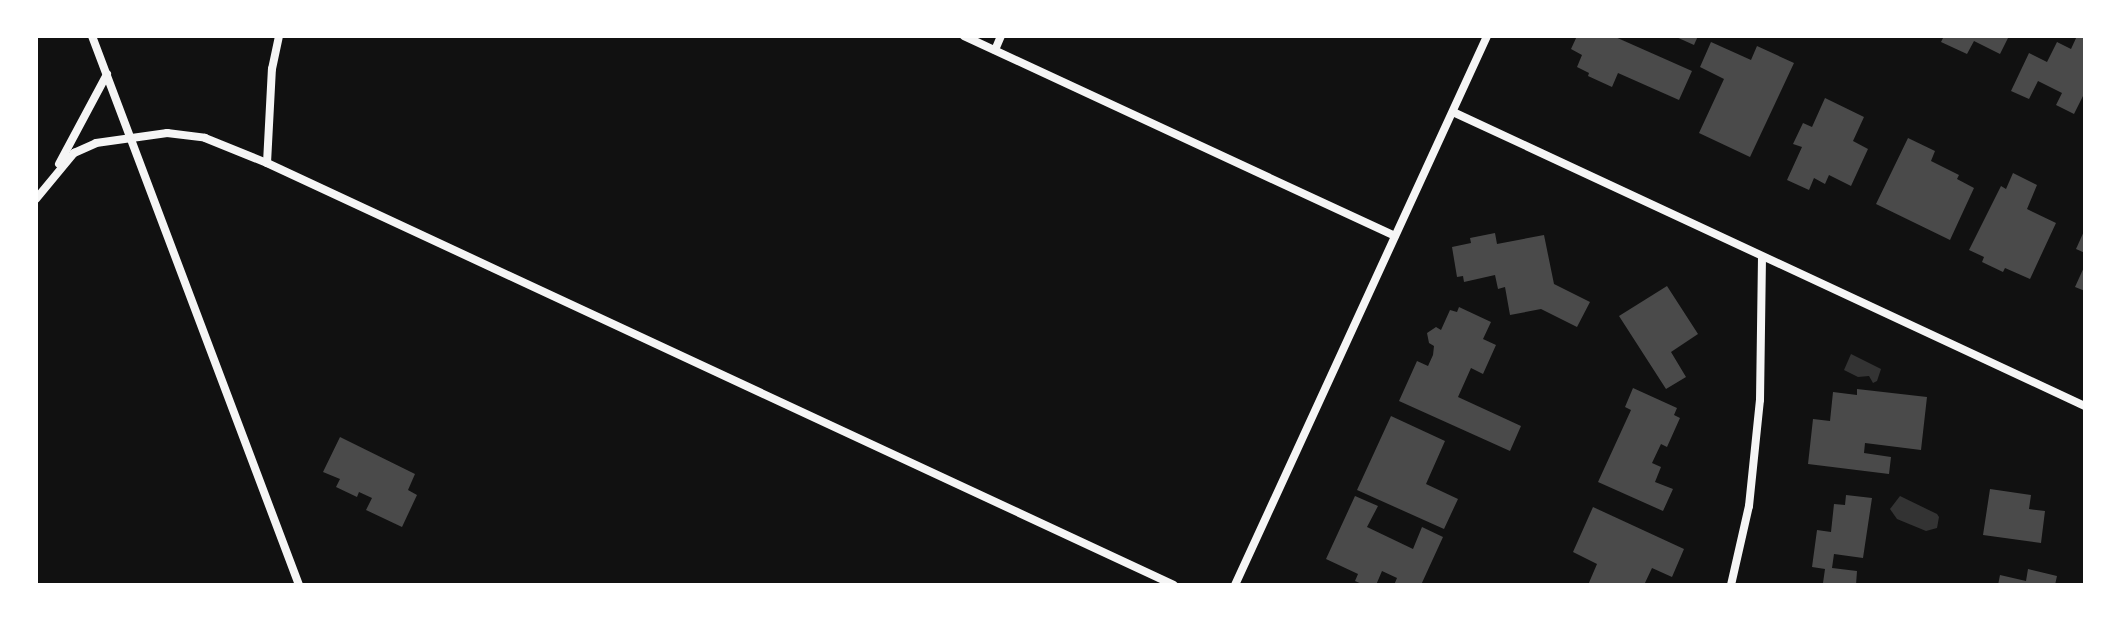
<!DOCTYPE html>
<style>
body{margin:0}
#map{position:relative;width:2121px;height:621px;overflow:hidden;background:#111;font-family:Arial,sans-serif}
div>[style]{position:absolute}
[style*='--x']{left:calc(var(--x)*1px);top:calc(var(--y)*1px);width:calc(var(--w)*1px);rotate:calc(var(--a)*1deg)}
.water>*{inset:0;background:#333}
.building>*{inset:0;background:#4a4a4a}
.minor>*{height:8px;margin:-4px;padding:0 4px;transform-origin:4px;border-radius:4px;background:#f5f5f5}
span{translate:-50% -50%;white-space:nowrap;text-align:center;line-height:1.15;-webkit-text-stroke:6px #fff;paint-order:stroke}
.frame{position:absolute;inset:0;border:38px solid #fff;pointer-events:none}
</style>
<div id="map">
<div class="water">
<i style="clip-path:polygon(1851px 354px,1881px 369px,1877px 381px,1873px 383px,1869px 376px,1858px 377px,1844px 370px)"></i>
<i style="clip-path:polygon(1900px 496px,1937px 514px,1939px 517px,1937px 528px,1926px 531px,1897px 519px,1890px 509px)"></i>
</div>
<div class="building">
<i style="clip-path:polygon(1577px 36px,1613px 36px,1692px 71px,1679px 100px,1618px 73px,1612px 87px,1588px 76px,1589px 73px,1577px 67px,1582px 55px,1571px 49px)"></i>
<i style="clip-path:polygon(1674px 36px,1698px 36px,1694px 45px)"></i>
<i style="clip-path:polygon(1944px 36px,2009px 36px,2000px 54px,1974px 41px,1967px 54px,1941px 42px)"></i>
<i style="clip-path:polygon(2077px 36px,2085px 36px,2085px 92px,2074px 114px,2056px 105px,2062px 93px,2038px 81px,2029px 99px,2011px 91px,2029px 53px,2047px 62px,2057px 42px,2071px 49px)"></i>
<i style="clip-path:polygon(1711px 42px,1751px 60px,1757px 46px,1794px 63px,1750px 157px,1699px 133px,1724px 79px,1700px 67px)"></i>
<i style="clip-path:polygon(1825px 98px,1864px 117px,1853px 141px,1868px 149px,1851px 186px,1829px 175px,1825px 184px,1814px 178px,1809px 190px,1787px 180px,1802px 147px,1793px 144px,1803px 123px,1812px 127px)"></i>
<i style="clip-path:polygon(1908px 138px,1935px 151px,1931px 161px,1959px 175px,1957px 179px,1974px 188px,1950px 240px,1876px 204px)"></i>
<i style="clip-path:polygon(2013px 173px,2037px 185px,2027px 209px,2056px 223px,2030px 279px,2005px 268px,2003px 272px,1982px 262px,1984px 257px,1969px 250px,2001px 186px,2006px 189px)"></i>
<i style="clip-path:polygon(2085px 229px,2085px 253px,2076px 249px)"></i>
<i style="clip-path:polygon(1495px 233px,1497px 244px,1544px 235px,1554px 284px,1590px 302px,1577px 327px,1541px 309px,1510px 315px,1505px 287px,1498px 289px,1495px 275px,1464px 282px,1463px 276px,1457px 277px,1452px 247px,1471px 243px,1470px 238px)"></i>
<i style="clip-path:polygon(2085px 265px,2085px 291px,2075px 287px)"></i>
<i style="clip-path:polygon(1667px 286px,1698px 334px,1671px 352px,1686px 377px,1666px 389px,1619px 316px)"></i>
<i style="clip-path:polygon(1459px 307px,1491px 322px,1483px 339px,1496px 345px,1483px 374px,1471px 368px,1458px 397px,1521px 426px,1510px 451px,1399px 401px,1417px 361px,1428px 366px,1433px 355px,1434px 346px,1429px 343px,1427px 333px,1436px 327px,1441px 330px,1450px 310px,1457px 312px)"></i>
<i style="clip-path:polygon(1633px 388px,1677px 408px,1674px 415px,1680px 418px,1667px 447px,1661px 444px,1652px 463px,1661px 467px,1655px 482px,1673px 489px,1663px 511px,1598px 482px,1631px 410px,1625px 407px)"></i>
<i style="clip-path:polygon(1857px 389px,1927px 397px,1921px 450px,1865px 443px,1864px 453px,1891px 457px,1889px 474px,1808px 464px,1813px 419px,1830px 421px,1833px 392px,1857px 395px)"></i>
<i style="clip-path:polygon(1391px 416px,1445px 441px,1426px 484px,1458px 499px,1444px 529px,1357px 490px)"></i>
<i style="clip-path:polygon(340px 437px,415px 474px,408px 490px,417px 495px,402px 527px,366px 510px,372px 498px,359px 492px,357px 497px,336px 487px,340px 479px,323px 472px)"></i>
<i style="clip-path:polygon(1990px 489px,2031px 495px,2029px 509px,2045px 511px,2041px 543px,1983px 535px)"></i>
<i style="clip-path:polygon(1846px 495px,1872px 498px,1863px 558px,1834px 554px,1832px 568px,1857px 571px,1856px 585px,1823px 583px,1825px 569px,1812px 567px,1817px 530px,1831px 532px,1834px 504px,1845px 505px)"></i>
<i style="clip-path:polygon(1355px 496px,1378px 506px,1367px 527px,1413px 549px,1422px 527px,1443px 537px,1421px 585px,1394px 585px,1397px 578px,1382px 571px,1376px 585px,1364px 585px,1355px 581px,1358px 574px,1326px 559px)"></i>
<i style="clip-path:polygon(1593px 507px,1684px 549px,1672px 577px,1652px 568px,1644px 585px,1588px 585px,1597px 564px,1573px 552px)"></i>
<i style="clip-path:polygon(2028px 569px,2057px 576px,2055px 585px,1998px 585px,2000px 575px,2026px 581px)"></i>
</div>
<div class="minor">
<i style="--x:92;--y:36;--w:587;--a:69.34"></i>
<i style="--x:964;--y:36;--w:475;--a:24.9"></i>
<i style="--x:995;--y:50;--w:15;--a:-67"></i>
<i style="--x:1453;--y:112;--w:697;--a:24.95"></i>
<i style="--x:267;--y:163;--w:94;--a:-87"></i>
<i style="--x:272;--y:69;--w:34;--a:-78"></i>
<i style="--x:59;--y:164;--w:102;--a:-61.9"></i>
<i style="--x:36;--y:199;--w:60;--a:-50.4"></i>
<i style="--x:74;--y:153;--w:24;--a:-24"></i>
<i style="--x:96;--y:143;--w:72;--a:-8"></i>
<i style="--x:167;--y:133;--w:38;--a:7"></i>
<i style="--x:205;--y:138;--w:67;--a:22"></i>
<i style="--x:267;--y:163;--w:1000;--a:24.95"></i>
<i style="--x:1235;--y:585;--w:604;--a:-65.34"></i>
<i style="--x:1731;--y:585;--w:81;--a:-77.2"></i>
<i style="--x:1749;--y:506;--w:107;--a:-84.1"></i>
<i style="--x:1760;--y:400;--w:142;--a:-89.2"></i>
</div>
<div class="frame"></div>
</div>
